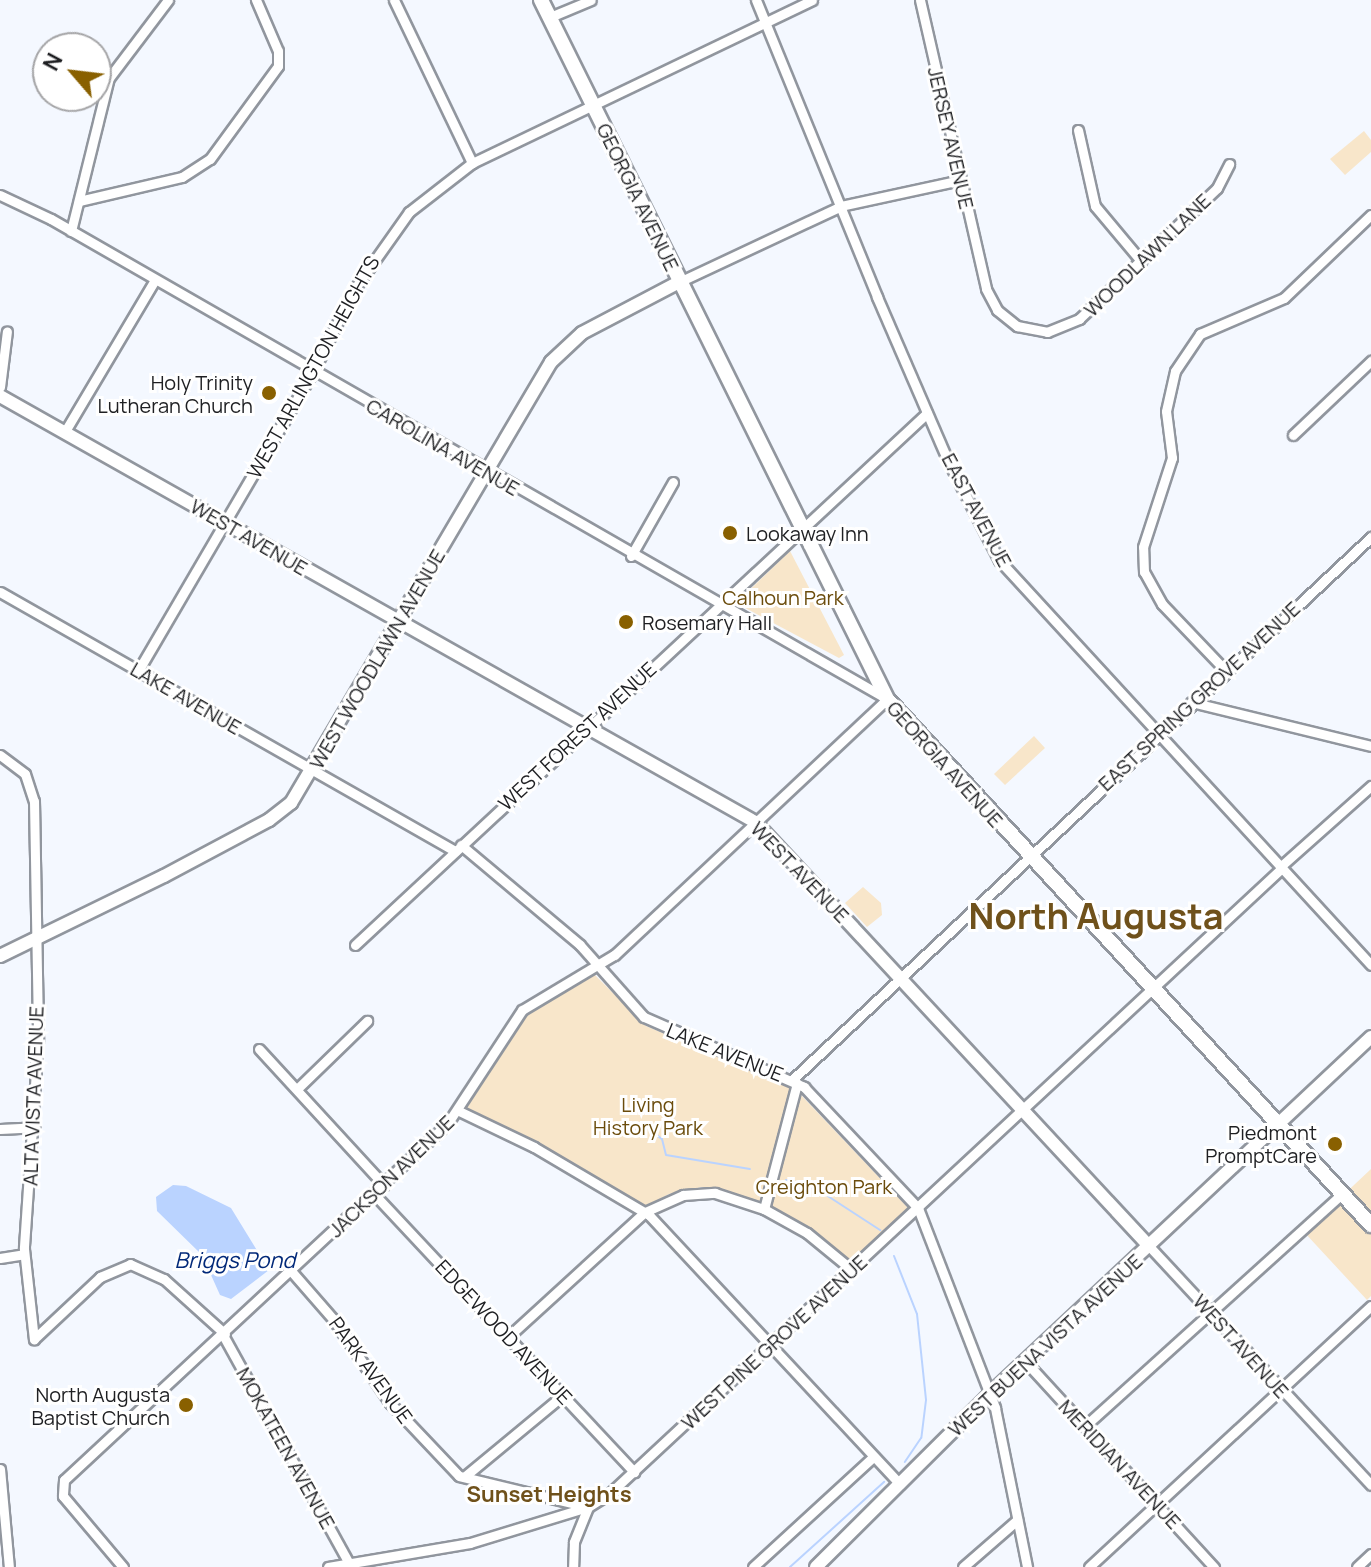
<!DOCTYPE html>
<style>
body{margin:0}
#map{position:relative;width:1371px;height:1567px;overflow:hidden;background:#f4f8ff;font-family:Manrope,sans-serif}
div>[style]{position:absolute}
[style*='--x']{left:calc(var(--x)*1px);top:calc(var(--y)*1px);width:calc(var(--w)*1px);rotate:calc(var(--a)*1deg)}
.green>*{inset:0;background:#f8e6ca}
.water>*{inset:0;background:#bad3ff}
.stream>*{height:2px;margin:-1px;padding:0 1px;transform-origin:1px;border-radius:1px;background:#bad3ff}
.roads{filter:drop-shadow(2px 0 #91969e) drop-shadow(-2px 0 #91969e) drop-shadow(0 2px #91969e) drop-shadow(0 -2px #91969e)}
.street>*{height:9px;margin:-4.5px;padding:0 4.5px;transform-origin:4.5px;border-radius:4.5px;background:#fff}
.secondary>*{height:12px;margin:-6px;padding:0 6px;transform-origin:6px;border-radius:6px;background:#fff}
.primary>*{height:14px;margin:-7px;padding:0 7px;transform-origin:7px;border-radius:7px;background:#fff}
.dots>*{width:22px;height:22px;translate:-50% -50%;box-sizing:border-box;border:4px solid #fff;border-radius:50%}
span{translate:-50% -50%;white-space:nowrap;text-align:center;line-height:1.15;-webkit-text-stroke:6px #fff;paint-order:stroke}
.street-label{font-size:20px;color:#1e1f22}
.poi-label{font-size:20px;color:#1e1f22}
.right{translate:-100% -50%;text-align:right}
.left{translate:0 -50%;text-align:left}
.park-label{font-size:20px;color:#6b4c0c}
.water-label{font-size:22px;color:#022979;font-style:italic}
.neighbourhood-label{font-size:22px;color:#6f511b;font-weight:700}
.town-label{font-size:36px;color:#6f511b;font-weight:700}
.north{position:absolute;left:32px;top:32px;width:80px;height:80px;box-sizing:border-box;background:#fff;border:2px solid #a5a5a7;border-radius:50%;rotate:298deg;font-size:22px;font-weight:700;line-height:32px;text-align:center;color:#1e1f22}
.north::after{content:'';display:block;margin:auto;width:28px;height:36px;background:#896000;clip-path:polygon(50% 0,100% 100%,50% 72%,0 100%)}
</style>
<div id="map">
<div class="green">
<i style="clip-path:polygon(1364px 131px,1371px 140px,1371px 152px,1345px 175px,1330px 159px)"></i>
<i style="clip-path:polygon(790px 551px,844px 655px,839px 658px,736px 603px)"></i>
<i style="clip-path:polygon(1034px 736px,1045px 748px,1005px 785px,994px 774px)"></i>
<i style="clip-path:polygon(863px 887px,881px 903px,882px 915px,867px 927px,845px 903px)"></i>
<i style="clip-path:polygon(595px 975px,646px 1026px,792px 1088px,759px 1203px,702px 1187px,669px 1194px,645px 1207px,465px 1111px,518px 1023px,552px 996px)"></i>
<i style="clip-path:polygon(801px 1095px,910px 1210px,852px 1265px,812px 1232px,770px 1208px)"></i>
<i style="clip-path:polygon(1371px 1169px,1371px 1296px,1367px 1300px,1304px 1232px)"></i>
</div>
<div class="water">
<i style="clip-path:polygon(173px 1185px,186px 1186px,231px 1208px,269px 1270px,231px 1299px,220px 1295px,202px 1255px,157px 1211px,156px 1197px)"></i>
</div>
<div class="stream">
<i style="--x:649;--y:1129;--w:16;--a:38"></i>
<i style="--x:662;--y:1139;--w:16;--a:76"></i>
<i style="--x:666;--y:1155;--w:85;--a:9.5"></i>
<i style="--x:786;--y:1180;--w:36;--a:18"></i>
<i style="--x:820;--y:1191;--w:72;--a:33"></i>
<i style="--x:894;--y:1256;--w:62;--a:68.4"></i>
<i style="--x:917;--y:1314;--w:86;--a:84"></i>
<i style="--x:926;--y:1400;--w:38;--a:97"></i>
<i style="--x:921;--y:1438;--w:29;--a:124"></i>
<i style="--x:790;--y:1567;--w:127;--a:-42.1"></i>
</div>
<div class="roads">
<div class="street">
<i style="--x:394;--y:0;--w:181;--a:64.4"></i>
<i style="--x:756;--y:0;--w:321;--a:67.8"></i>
<i style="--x:877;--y:297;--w:176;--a:66.6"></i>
<i style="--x:947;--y:459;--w:114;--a:62.8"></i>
<i style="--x:999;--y:560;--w:550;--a:47.43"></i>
<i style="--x:920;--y:0;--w:296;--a:77.1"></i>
<i style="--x:986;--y:289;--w:24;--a:62"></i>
<i style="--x:997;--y:310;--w:26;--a:39"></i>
<i style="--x:1017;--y:326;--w:31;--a:11"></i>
<i style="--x:1047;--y:332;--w:35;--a:-22"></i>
<i style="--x:1079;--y:319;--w:190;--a:-43.5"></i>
<i style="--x:1217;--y:188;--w:27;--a:-63"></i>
<i style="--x:550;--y:17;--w:44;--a:-22.5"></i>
<i style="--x:1078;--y:130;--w:78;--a:77.4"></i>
<i style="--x:1095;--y:206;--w:72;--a:50.1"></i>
<i style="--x:0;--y:195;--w:56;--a:25.2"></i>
<i style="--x:51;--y:219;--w:964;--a:29.86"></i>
<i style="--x:887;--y:699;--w:374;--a:136.8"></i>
<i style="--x:614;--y:955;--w:107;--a:149.1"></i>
<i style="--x:522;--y:1010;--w:136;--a:123.3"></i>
<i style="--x:447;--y:1124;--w:523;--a:137.09"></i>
<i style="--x:64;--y:1480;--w:16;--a:94"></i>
<i style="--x:63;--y:1496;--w:93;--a:49.8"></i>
<i style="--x:79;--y:201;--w:106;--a:-13.1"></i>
<i style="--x:182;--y:177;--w:33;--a:-33"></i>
<i style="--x:210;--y:159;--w:115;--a:-53.8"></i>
<i style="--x:278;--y:66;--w:15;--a:-90"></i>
<i style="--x:278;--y:51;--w:56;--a:-113.3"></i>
<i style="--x:71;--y:231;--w:158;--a:-76.1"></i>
<i style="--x:109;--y:78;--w:98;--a:-52.9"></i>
<i style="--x:679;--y:282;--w:179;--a:-25.1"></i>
<i style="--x:841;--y:206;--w:122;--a:-12.3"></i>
<i style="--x:0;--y:387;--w:56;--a:-82.9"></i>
<i style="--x:64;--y:433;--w:178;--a:-59.3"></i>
<i style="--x:1293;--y:435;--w:108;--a:-43.5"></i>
<i style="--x:631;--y:556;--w:85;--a:-60.4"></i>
<i style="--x:0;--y:592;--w:524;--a:29.65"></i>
<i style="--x:1225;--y:670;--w:91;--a:-133.7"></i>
<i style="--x:1162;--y:604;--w:37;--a:-119"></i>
<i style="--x:1144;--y:572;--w:25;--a:-92"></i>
<i style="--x:1143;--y:547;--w:94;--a:-72"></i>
<i style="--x:1172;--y:458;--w:47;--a:-97.3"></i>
<i style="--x:1166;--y:411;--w:41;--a:-77.3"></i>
<i style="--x:1175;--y:371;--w:45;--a:-56"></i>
<i style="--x:1200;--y:334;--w:91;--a:-23.2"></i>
<i style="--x:1284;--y:298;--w:120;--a:-43.7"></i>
<i style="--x:138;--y:671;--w:346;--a:-59.7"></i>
<i style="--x:313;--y:372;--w:90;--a:-63.7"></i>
<i style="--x:353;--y:291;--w:97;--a:-54.7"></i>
<i style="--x:409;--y:212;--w:80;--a:-37.9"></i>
<i style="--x:472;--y:163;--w:377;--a:-25.6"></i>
<i style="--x:1191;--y:702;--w:185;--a:13.7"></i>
<i style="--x:0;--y:755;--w:31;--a:37"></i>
<i style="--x:25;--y:774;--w:28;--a:72"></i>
<i style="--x:34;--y:801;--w:240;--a:89"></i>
<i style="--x:38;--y:1041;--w:208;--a:93.9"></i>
<i style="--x:24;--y:1249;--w:91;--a:83.7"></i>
<i style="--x:461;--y:845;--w:155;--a:40"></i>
<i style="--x:580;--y:945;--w:96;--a:48.4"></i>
<i style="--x:644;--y:1017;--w:175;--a:23.6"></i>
<i style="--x:804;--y:1087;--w:166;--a:46.7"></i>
<i style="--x:918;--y:1208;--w:214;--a:68.9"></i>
<i style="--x:995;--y:1408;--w:162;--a:78.6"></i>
<i style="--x:1280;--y:867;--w:122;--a:-41.7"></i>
<i style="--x:355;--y:945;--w:781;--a:-42.92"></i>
<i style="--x:259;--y:1049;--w:185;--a:47.4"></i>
<i style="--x:792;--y:1080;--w:794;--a:-43.16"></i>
<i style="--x:297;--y:1089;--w:98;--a:-44.2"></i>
<i style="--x:459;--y:1111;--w:83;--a:25.6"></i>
<i style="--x:534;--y:1147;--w:134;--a:30.6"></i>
<i style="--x:649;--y:1215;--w:368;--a:47"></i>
<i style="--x:0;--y:1129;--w:35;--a:-3"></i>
<i style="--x:374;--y:1194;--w:381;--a:46.9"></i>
<i style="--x:764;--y:1209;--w:130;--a:-75.3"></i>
<i style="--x:1149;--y:1246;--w:326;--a:47.1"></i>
<i style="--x:0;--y:1258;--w:24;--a:-9"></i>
<i style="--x:292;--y:1272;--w:62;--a:48.9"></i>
<i style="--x:333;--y:1319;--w:102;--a:55.8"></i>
<i style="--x:390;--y:1403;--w:100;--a:46.6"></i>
<i style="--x:459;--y:1476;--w:133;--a:13.5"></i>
<i style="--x:588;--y:1507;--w:38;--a:112"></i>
<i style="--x:574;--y:1542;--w:25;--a:92"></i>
<i style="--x:223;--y:1335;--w:258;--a:61.1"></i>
<i style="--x:509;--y:1336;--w:184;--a:-42.4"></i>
<i style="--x:645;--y:1212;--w:42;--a:-24.1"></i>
<i style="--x:683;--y:1195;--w:32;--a:-4"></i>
<i style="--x:715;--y:1193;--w:52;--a:18.1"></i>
<i style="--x:764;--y:1209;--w:49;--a:29.2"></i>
<i style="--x:807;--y:1233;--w:58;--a:39.4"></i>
<i style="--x:34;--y:1339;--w:91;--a:-43.2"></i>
<i style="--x:100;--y:1277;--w:33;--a:-23"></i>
<i style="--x:130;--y:1264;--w:37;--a:24"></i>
<i style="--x:164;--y:1279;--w:82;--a:42"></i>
<i style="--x:1025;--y:1361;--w:280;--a:47.5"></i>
<i style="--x:1085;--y:1426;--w:346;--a:-42.1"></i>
<i style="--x:0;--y:1469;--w:98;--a:84.8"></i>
<i style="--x:464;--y:1477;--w:129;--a:-39.6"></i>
<i style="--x:328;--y:1567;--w:144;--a:-9.6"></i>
<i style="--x:470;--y:1543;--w:123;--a:-17"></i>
<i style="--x:588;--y:1507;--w:25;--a:-32"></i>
<i style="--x:609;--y:1494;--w:919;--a:-42.93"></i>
<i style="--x:753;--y:1567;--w:163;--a:-42.5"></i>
<i style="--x:963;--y:1567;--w:72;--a:-41"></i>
<i style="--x:1089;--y:1567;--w:384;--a:-42.8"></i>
<i style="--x:1357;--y:1567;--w:19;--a:-43"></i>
</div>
<div class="secondary">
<i style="--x:0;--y:396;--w:867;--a:29.43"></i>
<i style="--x:755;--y:822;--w:579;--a:47.1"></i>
<i style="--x:0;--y:956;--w:182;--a:-26"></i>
<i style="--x:164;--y:876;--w:119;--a:-28.1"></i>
<i style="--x:269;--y:820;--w:28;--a:-38"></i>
<i style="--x:291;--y:803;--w:512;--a:-59.48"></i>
<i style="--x:551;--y:362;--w:42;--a:-43.1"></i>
<i style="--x:582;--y:333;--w:110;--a:-27.7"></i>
<i style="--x:816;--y:1567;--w:245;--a:-44.8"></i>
<i style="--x:990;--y:1394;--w:522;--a:-43.14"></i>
</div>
<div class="primary">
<i style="--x:541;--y:0;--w:780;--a:63.66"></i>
<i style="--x:887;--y:699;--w:715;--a:47.38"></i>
</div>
</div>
<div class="dots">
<i style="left:269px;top:393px;background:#896000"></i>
<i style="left:730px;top:533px;background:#896000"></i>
<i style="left:626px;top:622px;background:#896000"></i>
<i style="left:1335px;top:1144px;background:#896000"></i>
<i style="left:186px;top:1405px;background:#896000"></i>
</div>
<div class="street-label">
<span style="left:951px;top:138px;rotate:77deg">JERSEY AVENUE</span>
<span style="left:638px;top:197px;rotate:64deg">GEORGIA AVENUE</span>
<span style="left:1147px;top:255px;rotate:-44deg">WOODLAWN LANE</span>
<span style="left:313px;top:367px;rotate:-61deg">WEST ARLINGTON HEIGHTS</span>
<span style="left:443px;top:447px;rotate:30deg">CAROLINA AVENUE</span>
<span style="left:977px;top:510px;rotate:62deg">EAST AVENUE</span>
<span style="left:249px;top:537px;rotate:30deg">WEST AVENUE</span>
<span style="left:377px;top:659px;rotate:-60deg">WEST WOODLAWN AVENUE</span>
<span style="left:1199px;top:696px;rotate:-43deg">EAST SPRING GROVE AVENUE</span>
<span style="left:186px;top:698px;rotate:30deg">LAKE AVENUE</span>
<span style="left:577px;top:736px;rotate:-43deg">WEST FOREST AVENUE</span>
<span style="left:945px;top:764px;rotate:48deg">GEORGIA AVENUE</span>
<span style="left:800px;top:872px;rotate:46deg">WEST AVENUE</span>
<span style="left:725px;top:1052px;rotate:22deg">LAKE AVENUE</span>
<span style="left:33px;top:1096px;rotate:-88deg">ALTA VISTA AVENUE</span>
<span style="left:391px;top:1176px;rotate:-44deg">JACKSON AVENUE</span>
<span style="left:504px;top:1332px;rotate:47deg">EDGEWOOD AVENUE</span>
<span style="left:774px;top:1342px;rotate:-43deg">WEST PINE GROVE AVENUE</span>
<span style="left:1045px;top:1345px;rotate:-43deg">WEST BUENA VISTA AVENUE</span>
<span style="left:1241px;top:1346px;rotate:48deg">WEST AVENUE</span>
<span style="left:371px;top:1370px;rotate:54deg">PARK AVENUE</span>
<span style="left:286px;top:1448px;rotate:61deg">MOKATEEN AVENUE</span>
<span style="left:1120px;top:1464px;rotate:47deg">MERIDIAN AVENUE</span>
</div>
<div class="poi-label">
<span class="right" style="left:253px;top:394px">Holy Trinity<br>Lutheran Church</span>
<span class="left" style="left:746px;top:533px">Lookaway Inn</span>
<span class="left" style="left:642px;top:622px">Rosemary Hall</span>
<span class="right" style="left:1317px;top:1144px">Piedmont<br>PromptCare</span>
<span class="right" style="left:170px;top:1406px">North Augusta<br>Baptist Church</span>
</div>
<div class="park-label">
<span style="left:783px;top:597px">Calhoun Park</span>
<span style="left:648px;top:1116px">Living<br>History Park</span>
<span style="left:824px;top:1186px">Creighton Park</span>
</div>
<div class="water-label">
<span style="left:235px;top:1261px">Briggs Pond</span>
</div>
<div class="neighbourhood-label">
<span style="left:549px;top:1495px">Sunset Heights</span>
</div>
<div class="town-label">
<span style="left:1096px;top:916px">North Augusta</span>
</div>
<div class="north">N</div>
</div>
